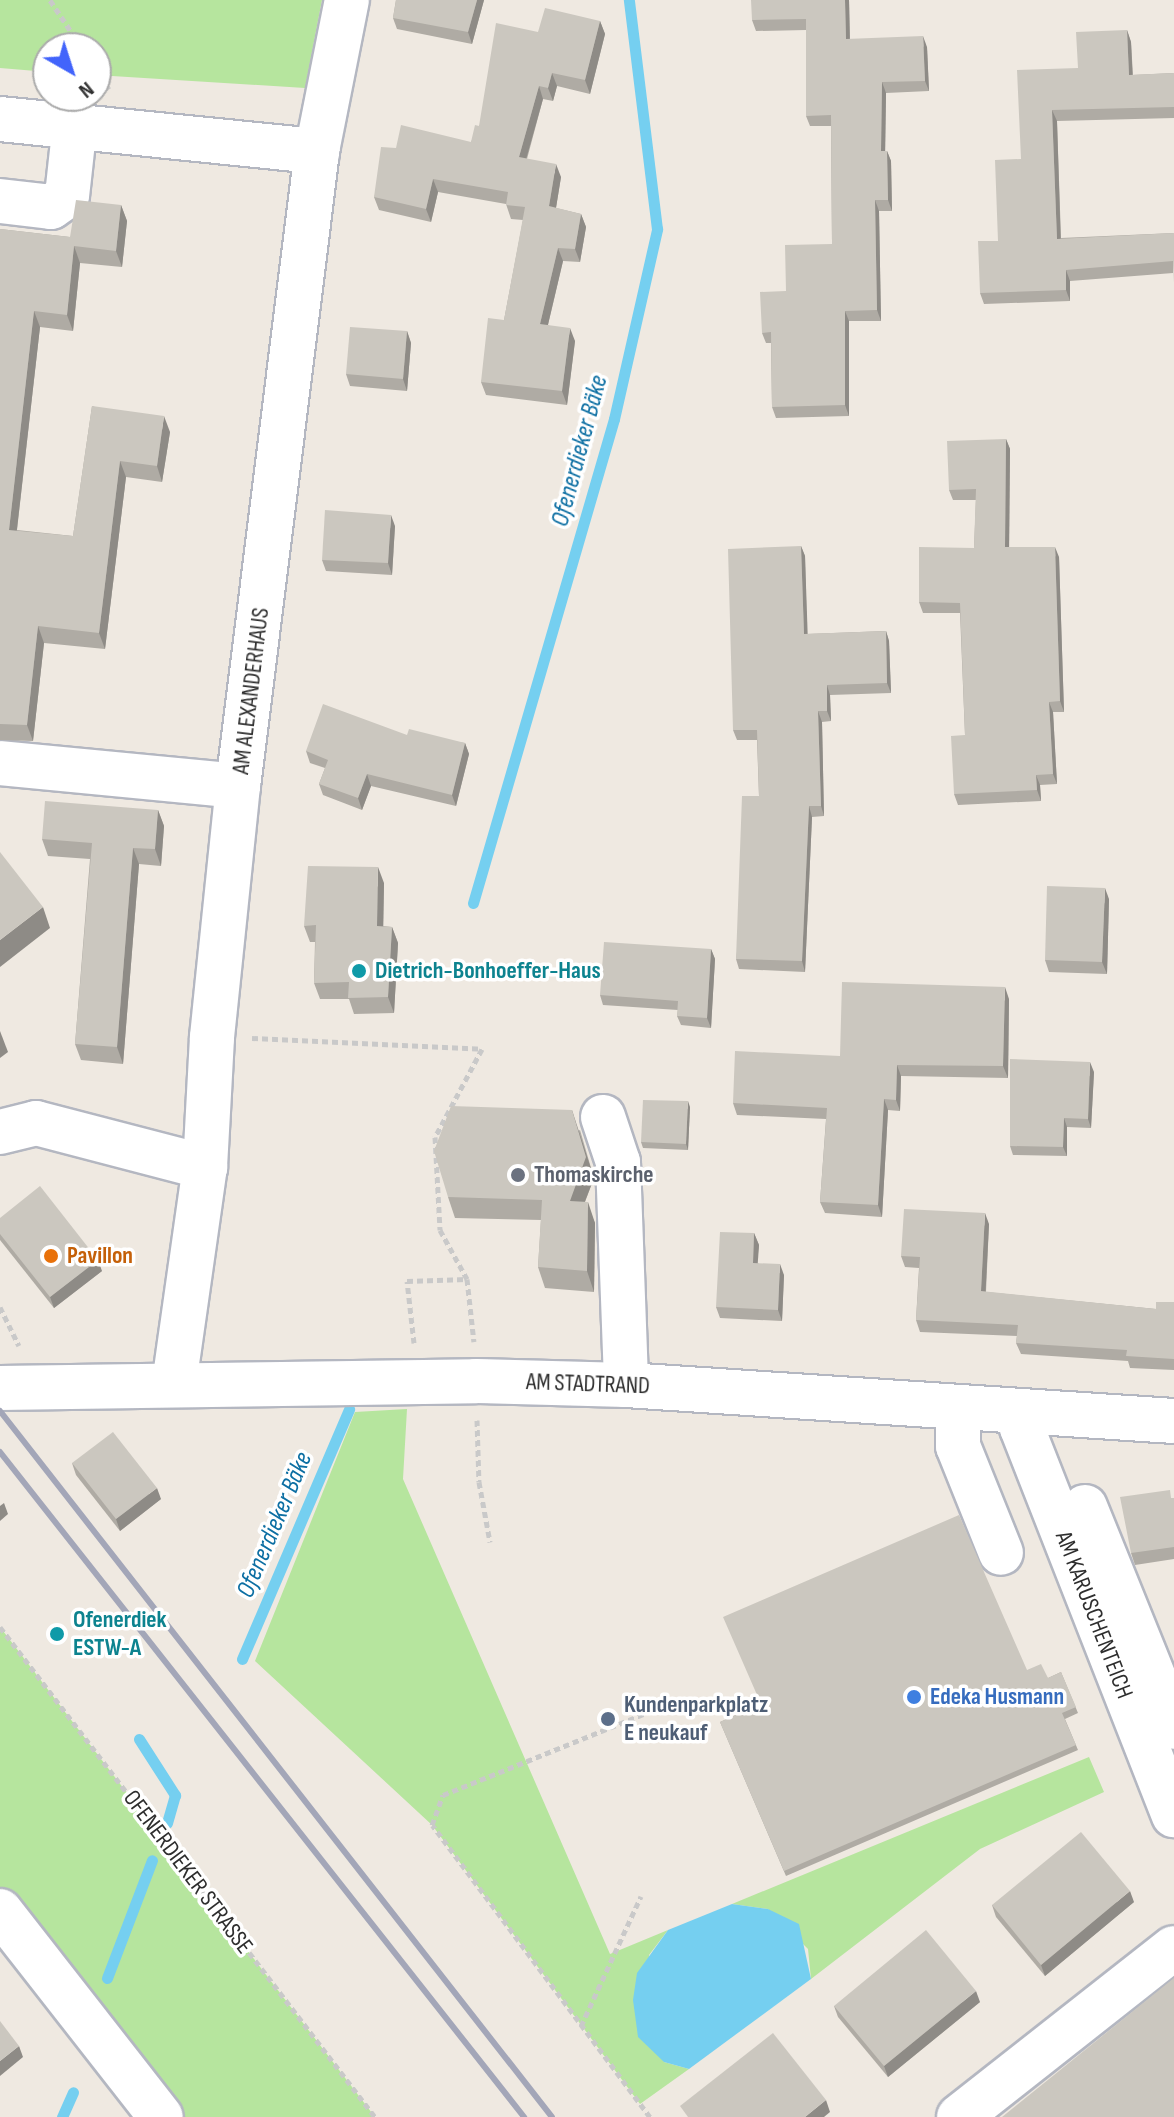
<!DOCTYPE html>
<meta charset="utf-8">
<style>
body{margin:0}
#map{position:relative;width:1174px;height:2117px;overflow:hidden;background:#efe9e1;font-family:"Sofia Sans Condensed",sans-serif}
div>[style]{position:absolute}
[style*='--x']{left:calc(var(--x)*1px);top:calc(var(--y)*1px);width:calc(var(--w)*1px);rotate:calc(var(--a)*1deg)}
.green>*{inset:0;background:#b6e59e}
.water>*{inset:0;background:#75cff0}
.stream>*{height:11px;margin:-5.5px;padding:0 5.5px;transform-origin:5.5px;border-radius:5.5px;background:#75cff0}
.path>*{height:5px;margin-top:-2.5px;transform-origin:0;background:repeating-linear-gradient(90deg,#c9c9c9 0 6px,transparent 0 10px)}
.roads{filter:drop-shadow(2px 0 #b4b7c1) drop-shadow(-2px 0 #b4b7c1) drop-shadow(0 2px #b4b7c1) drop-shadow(0 -2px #b4b7c1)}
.minor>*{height:44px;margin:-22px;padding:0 22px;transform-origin:22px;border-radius:22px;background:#fff}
.rail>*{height:6px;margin:-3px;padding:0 3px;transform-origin:3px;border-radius:3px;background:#a3a6b8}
.wall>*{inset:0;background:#afaba4}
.shaded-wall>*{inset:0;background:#8e8b86}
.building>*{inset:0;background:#cbc7bf}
.dots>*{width:22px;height:22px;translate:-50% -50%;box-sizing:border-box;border:4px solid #fff;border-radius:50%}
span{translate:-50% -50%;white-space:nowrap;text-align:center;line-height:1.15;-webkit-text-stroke:7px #fff;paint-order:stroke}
.street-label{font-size:24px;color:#2e2e2e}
.culture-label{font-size:24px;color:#0d838f;font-weight:700}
.left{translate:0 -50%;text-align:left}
.worship-label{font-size:24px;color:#5b616d;font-weight:700}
.food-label{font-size:24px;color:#c56008;font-weight:700}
.shop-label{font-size:24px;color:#366cbe;font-weight:700}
.service-label{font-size:24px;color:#4e5e75;font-weight:700}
.water-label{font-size:26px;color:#0d6fa3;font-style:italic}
.north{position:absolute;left:32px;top:32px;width:80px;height:80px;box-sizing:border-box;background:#fff;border:2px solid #ababab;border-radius:50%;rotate:141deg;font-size:22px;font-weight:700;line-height:32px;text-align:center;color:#2e2e2e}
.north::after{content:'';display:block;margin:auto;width:28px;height:36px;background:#4264fb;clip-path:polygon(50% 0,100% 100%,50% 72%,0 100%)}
</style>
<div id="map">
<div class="green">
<i style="clip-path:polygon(0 0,322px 0,305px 88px,96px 75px,96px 48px,48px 48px,48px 72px,0 68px)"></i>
<i style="clip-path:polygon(407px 1409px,403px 1479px,610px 1954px,668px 1930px,649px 1955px,664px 2062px,689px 2069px,640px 2104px,432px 1825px,255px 1661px,355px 1412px)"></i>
<i style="clip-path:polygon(0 1627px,375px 2117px,161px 2117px,0 1911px)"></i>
<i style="clip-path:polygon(1089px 1757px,1104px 1792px,980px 1849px,811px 1979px,808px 1949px,768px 1909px,732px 1904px)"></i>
</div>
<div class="water">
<i style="clip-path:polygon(732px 1904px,768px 1909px,799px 1924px,811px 1979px,689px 2069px,664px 2062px,638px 2037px,633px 2000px,637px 1973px,668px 1930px)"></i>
</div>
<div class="stream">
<i style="--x:473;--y:903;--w:504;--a:-73.76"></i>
<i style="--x:614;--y:419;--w:195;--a:-77.2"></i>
<i style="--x:657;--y:229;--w:231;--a:-97"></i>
<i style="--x:242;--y:1659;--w:272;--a:-66.8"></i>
<i style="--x:139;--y:1739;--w:67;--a:57.3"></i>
<i style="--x:175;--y:1795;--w:29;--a:106"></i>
<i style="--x:107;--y:1978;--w:126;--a:-69.1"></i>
<i style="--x:62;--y:2117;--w:27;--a:-66"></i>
</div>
<div class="path">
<i style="--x:50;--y:0;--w:58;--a:56.3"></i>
<i style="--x:96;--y:70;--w:23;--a:56"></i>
<i style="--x:252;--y:1038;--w:230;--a:2.7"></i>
<i style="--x:482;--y:1049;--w:100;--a:118.1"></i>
<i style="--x:435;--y:1137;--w:93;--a:86.9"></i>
<i style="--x:440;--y:1230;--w:56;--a:61.1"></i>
<i style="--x:467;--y:1279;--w:63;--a:83.7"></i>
<i style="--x:0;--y:1307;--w:43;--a:64"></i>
<i style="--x:414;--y:1343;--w:62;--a:-96.4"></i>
<i style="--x:407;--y:1281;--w:60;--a:-1.9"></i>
<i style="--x:477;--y:1420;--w:62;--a:88.2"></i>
<i style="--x:479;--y:1482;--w:61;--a:79.6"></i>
<i style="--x:0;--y:1627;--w:617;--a:52.57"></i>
<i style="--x:581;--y:2026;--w:143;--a:-65.2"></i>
<i style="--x:650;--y:2117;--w:364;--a:-126.7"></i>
<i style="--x:432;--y:1825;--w:32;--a:-70"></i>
<i style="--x:443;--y:1795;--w:243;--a:-22"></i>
</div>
<div class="roads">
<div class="minor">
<i style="--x:0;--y:119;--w:319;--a:5.8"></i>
<i style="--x:0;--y:201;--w:51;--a:6.7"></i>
<i style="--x:51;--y:207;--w:19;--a:-35"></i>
<i style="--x:67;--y:196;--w:72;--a:-83.7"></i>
<i style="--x:0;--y:763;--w:239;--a:5.5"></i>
<i style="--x:603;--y:1117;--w:47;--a:71.6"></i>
<i style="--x:618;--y:1162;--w:223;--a:87.9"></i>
<i style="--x:0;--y:1132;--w:37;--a:-14"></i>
<i style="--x:36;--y:1123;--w:175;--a:14.6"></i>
<i style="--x:174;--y:1384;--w:219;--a:-81.9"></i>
<i style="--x:205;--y:1167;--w:130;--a:-86.9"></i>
<i style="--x:212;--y:1037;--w:252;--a:-84.1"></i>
<i style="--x:238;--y:786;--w:640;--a:-82.91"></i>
<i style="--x:317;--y:151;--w:154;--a:-78.8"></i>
<i style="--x:0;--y:1388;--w:476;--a:-0.8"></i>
<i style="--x:476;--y:1381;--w:150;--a:1.5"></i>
<i style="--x:626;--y:1385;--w:549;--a:3.76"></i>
<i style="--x:958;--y:1409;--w:37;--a:90"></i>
<i style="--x:958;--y:1446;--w:115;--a:68.1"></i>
<i style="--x:1021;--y:1414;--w:14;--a:86"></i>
<i style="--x:1022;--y:1428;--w:416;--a:68.6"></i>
<i style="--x:1085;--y:1507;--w:237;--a:68"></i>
<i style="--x:0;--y:1911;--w:261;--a:52"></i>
<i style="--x:959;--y:2117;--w:273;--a:-38.2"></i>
</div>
</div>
<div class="rail">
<i style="--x:0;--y:1411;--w:896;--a:51.98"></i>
<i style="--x:0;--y:1452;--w:847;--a:51.76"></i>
</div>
<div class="wall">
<i style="clip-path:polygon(396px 0,484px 0,472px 44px,397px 29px,393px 18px)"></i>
<i style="clip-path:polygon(849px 0,850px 39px,927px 47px,929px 91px,886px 93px,885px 151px,887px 151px,891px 161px,892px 211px,879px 211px,881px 321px,849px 321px,849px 416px,776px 418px,772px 407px,771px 343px,766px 343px,762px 333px,786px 291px,832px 244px,831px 126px,810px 126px,806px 116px,806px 30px,756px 31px,752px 20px)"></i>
<i style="clip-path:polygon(600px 21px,605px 34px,590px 94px,557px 86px,553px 101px,543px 99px,527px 159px,561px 177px,556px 208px,581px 214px,586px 227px,580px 262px,563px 261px,548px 325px,575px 341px,567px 405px,486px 395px,481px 382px,504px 320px,523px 220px,511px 219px,506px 204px,438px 192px,431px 222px,379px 210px,374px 197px,396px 148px,471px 142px,479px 126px,538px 32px)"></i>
<i style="clip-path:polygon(1127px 30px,1131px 42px,1133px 75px,1174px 73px,1174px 118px,1057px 121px,1061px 238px,1174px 233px,1173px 273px,1070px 281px,1070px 301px,984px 304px,980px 293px,998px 241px,1021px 159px,1078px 68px)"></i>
<i style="clip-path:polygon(121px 205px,127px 221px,122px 267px,80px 263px,73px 331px,40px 327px,17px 530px,73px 536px,92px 406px,170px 432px,162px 482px,126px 477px,105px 649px,44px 643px,33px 741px,0 740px,0 229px,70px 237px)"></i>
<i style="clip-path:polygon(407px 331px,411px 343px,407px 391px,350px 386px,346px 374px)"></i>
<i style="clip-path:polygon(1006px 439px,1010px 449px,1009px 547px,1059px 557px,1064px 712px,1053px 712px,1057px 784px,1040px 785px,1041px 801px,958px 805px,954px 794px,965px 735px,960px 613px,923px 613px,919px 602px,974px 548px,976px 500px,953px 500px,949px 490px)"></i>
<i style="clip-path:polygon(395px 526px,392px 575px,326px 571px,322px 560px)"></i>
<i style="clip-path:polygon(801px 546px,805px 556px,807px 634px,886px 631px,889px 641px,891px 693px,830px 695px,831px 721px,822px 722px,824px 816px,812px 817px,805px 972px,739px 969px,736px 959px,759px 796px,757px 740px,737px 740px,733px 730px)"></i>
<i style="clip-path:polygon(407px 735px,465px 743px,469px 754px,456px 806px,371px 786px,362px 810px,323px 795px,319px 784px,325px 768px,310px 763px,306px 751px)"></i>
<i style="clip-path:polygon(158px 810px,164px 826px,161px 866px,139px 864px,123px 1064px,81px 1060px,75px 1044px,90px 859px,48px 856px,42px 839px)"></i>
<i style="clip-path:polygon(384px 883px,383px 926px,392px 927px,398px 943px,394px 1013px,354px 1014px,349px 999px,320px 999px,314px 983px,315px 942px,310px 942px,304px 926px)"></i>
<i style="clip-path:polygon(1109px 899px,1107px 974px,1049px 972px,1045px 960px)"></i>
<i style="clip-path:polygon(711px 949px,715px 959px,711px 1028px,681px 1025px,677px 1016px,678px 1010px,603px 1005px,600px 995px)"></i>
<i style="clip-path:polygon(1009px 999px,1008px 1078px,901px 1076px,900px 1111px,888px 1110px,882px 1217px,825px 1213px,820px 1202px,826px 1119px,737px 1115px,733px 1103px,840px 1056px)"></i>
<i style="clip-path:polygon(1094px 1072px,1091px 1128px,1067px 1127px,1067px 1156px,1013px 1155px,1010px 1146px)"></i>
<i style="clip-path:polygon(690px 1107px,688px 1150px,643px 1148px,641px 1142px)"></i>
<i style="clip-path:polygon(580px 1130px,594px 1178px,585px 1202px,595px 1223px,594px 1292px,545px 1288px,538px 1267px,541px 1220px,455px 1218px,448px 1197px)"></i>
<i style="clip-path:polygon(0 1218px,102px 1271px,54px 1308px,0 1240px)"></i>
<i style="clip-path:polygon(989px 1224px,986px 1292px,1156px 1309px,1174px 1302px,1174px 1370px,1130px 1368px,1128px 1361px,1021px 1354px,1016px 1343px,1017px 1336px,920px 1332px,916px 1320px,919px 1268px,905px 1267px,901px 1256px)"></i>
<i style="clip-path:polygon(754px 1233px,759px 1245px,757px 1263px,784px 1275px,782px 1321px,720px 1318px,716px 1307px)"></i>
<i style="clip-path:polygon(72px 1463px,161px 1499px,120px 1531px,76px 1475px)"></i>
<i style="clip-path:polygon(1173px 1498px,1174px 1498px,1174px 1559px,1135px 1565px,1131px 1553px)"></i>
<i style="clip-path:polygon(1027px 1670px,1048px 1678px,1061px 1672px,1078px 1713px,1065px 1719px,1078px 1750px,786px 1876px,720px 1722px,760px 1704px)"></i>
<i style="clip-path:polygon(1134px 1902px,1045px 1976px,996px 1917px,992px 1905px)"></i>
<i style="clip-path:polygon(980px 2002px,888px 2077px,838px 2017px,834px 2006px)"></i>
</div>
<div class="shaded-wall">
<i style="clip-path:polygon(477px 0,484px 0,472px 44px,468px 32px)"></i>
<i style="clip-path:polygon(845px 0,849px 0,850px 50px,846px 39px)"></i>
<i style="clip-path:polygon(600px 21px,605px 34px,590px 94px,585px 80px)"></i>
<i style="clip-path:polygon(1127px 30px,1131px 42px,1133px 86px,1129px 75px)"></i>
<i style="clip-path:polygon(923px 36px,927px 47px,929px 91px,925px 81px)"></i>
<i style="clip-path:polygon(552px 73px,557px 86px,553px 101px,548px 88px)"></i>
<i style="clip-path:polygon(882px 82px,886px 93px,885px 161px,881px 151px)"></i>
<i style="clip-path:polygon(539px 86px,543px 99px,523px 170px,519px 157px)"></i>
<i style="clip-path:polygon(1052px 110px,1057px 121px,1061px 250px,1057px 239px)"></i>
<i style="clip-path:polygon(887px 151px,891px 161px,892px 211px,888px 200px)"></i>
<i style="clip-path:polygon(556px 164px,561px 177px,554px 220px,549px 206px)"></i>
<i style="clip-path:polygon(433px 179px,438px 192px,431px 222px,426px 209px)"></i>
<i style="clip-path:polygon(875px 200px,879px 211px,881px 321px,877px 310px)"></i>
<i style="clip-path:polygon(121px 205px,127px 221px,122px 267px,116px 251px)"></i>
<i style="clip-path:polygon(581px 214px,586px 227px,580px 262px,575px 249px)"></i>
<i style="clip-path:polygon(74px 246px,80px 263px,73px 331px,67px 315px)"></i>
<i style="clip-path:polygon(558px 248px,563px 261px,545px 337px,540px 324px)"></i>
<i style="clip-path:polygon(1066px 270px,1070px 281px,1070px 301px,1066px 290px)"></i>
<i style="clip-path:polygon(34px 311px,40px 327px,15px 546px,9px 530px)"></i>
<i style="clip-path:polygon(845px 311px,849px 321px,849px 416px,845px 405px)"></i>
<i style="clip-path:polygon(570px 328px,575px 341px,567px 405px,562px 391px)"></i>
<i style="clip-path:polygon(407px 331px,411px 343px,407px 391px,403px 379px)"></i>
<i style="clip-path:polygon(164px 416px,170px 432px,162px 482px,157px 466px)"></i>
<i style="clip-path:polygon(1006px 439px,1010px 449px,1009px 557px,1005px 547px)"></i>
<i style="clip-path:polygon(120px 461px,126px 477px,105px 649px,99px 633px)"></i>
<i style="clip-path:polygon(391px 515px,395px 526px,392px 575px,388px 563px)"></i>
<i style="clip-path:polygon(801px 546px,805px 556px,808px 644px,804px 634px)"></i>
<i style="clip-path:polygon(1055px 547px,1059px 557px,1064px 712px,1060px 701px)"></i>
<i style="clip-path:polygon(38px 626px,44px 643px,33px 741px,27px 725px)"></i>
<i style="clip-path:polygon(886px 631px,889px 641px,891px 693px,887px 683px)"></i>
<i style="clip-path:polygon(827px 685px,830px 695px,831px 721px,827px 711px)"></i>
<i style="clip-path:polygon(1049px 702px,1053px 712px,1057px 784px,1053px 774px)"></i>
<i style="clip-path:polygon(818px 711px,822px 722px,824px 816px,821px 806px)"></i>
<i style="clip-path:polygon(465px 743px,469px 754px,456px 806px,452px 795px)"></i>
<i style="clip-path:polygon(367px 774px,371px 786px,362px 810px,358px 798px)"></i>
<i style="clip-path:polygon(1036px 775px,1040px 785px,1041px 801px,1037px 790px)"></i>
<i style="clip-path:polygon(809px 806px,812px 817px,805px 972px,802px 961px)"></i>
<i style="clip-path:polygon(158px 810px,164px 826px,161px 866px,155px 849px)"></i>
<i style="clip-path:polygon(133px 848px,139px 864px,123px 1064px,117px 1047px)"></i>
<i style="clip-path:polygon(378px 867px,384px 883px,383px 942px,377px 926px)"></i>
<i style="clip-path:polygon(1105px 888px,1109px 899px,1107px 974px,1102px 962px)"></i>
<i style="clip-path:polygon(43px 907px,50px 928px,0 967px,0 940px)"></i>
<i style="clip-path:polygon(392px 927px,398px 943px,394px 1013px,388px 997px)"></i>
<i style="clip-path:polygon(711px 949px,715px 959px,711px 1028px,707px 1018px)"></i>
<i style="clip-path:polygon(1005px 987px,1009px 999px,1008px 1078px,1003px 1066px)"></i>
<i style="clip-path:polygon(0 1031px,8px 1052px,0 1058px)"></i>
<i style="clip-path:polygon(1090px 1062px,1094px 1072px,1091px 1128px,1088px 1119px)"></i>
<i style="clip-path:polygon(897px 1065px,901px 1076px,900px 1111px,896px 1100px)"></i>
<i style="clip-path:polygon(884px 1099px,888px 1110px,882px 1217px,878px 1205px)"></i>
<i style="clip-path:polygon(688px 1101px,690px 1107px,688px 1150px,686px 1144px)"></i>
<i style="clip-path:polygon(572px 1110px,594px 1178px,577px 1222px,570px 1201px)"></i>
<i style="clip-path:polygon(1064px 1118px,1067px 1127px,1067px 1156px,1063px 1147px)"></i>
<i style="clip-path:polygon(588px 1202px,595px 1223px,594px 1292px,587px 1271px)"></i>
<i style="clip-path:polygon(985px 1213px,989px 1224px,985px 1302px,981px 1291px)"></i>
<i style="clip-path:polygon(754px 1233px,759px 1245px,757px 1274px,753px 1263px)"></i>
<i style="clip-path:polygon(98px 1260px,102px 1271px,54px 1308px,50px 1297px)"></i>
<i style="clip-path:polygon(780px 1264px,784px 1275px,782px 1321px,778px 1310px)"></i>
<i style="clip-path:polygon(157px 1488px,161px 1499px,120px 1531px,116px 1519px)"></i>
<i style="clip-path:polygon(4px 1503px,8px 1514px,0 1521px,0 1506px)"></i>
<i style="clip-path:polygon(1130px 1891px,1134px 1902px,1045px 1976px,1041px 1965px)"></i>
<i style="clip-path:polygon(976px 1991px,980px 2002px,888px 2077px,884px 2066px)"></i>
<i style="clip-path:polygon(19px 2046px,23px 2057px,0 2076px,0 2061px)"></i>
<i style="clip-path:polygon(826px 2100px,830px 2112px,824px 2117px,805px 2117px)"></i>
</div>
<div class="building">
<i style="clip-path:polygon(396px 0,477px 0,468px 32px,393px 18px)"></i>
<i style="clip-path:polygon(751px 0,845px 0,846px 39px,923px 36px,925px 81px,882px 82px,881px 151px,887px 151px,888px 200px,875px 200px,877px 310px,845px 311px,845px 405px,772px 407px,771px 332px,762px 333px,760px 292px,786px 291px,785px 245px,832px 244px,831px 115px,806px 116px,806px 19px,752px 20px)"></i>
<i style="clip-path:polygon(545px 8px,600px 21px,585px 80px,552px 73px,548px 88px,539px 86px,519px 157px,556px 164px,549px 206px,581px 214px,575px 249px,558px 248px,540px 324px,570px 328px,562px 391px,481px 382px,488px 318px,504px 320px,525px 207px,506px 205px,508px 192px,433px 179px,426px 209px,374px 197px,381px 147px,396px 148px,401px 125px,471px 142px,475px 125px,479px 126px,496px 23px,538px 32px)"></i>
<i style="clip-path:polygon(1127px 30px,1129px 75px,1174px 73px,1174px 107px,1052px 110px,1057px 239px,1174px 233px,1174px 283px,1173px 261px,1066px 270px,1066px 290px,980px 293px,978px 241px,998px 241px,995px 160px,1021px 159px,1017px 70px,1078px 68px,1076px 32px)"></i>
<i style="clip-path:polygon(76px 200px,121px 205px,116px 251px,74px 246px,67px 315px,34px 311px,9px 530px,73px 536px,92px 406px,164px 416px,157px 466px,120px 461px,99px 633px,38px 626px,27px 725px,0 724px,0 229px,70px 237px)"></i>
<i style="clip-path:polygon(350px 327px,407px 331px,403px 379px,346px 374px)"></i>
<i style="clip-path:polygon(1006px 439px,1005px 547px,1055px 547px,1060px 701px,1049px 702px,1053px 774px,1036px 775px,1037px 790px,954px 794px,951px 736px,965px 735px,960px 603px,919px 602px,919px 547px,974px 548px,976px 489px,949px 490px,947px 441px)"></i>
<i style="clip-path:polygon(325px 510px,391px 515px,388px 563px,322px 560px)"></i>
<i style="clip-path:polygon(801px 546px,804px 634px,886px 631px,887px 683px,827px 685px,827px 711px,818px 711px,821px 806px,809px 806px,802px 961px,736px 959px,742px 796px,759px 796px,757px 730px,733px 730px,728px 549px)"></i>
<i style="clip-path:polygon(323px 704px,407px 735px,409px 729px,465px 743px,452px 795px,367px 774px,358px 798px,319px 784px,328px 760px,306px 751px)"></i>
<i style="clip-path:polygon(45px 801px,158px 810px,155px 849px,133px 848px,117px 1047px,75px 1044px,92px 843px,42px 839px)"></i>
<i style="clip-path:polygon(0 852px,43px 907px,0 940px)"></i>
<i style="clip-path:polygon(308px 866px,378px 867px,377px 926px,392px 927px,388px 997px,348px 998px,349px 982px,314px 983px,316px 925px,304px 926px)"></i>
<i style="clip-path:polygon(1047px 886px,1105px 888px,1102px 962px,1045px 960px)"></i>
<i style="clip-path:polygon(604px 942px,711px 949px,707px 1018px,677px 1016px,678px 1001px,600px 995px)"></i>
<i style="clip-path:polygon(842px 982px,1005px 987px,1003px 1066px,897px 1065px,896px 1100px,884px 1099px,878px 1205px,820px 1202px,827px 1108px,733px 1103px,735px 1051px,840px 1056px)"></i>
<i style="clip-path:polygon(1010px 1059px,1090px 1062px,1088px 1119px,1064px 1118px,1063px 1147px,1010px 1146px)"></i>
<i style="clip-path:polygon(643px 1100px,688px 1101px,686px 1144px,641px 1142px)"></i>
<i style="clip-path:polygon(451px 1106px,572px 1110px,586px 1157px,570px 1201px,588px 1202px,587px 1271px,538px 1267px,542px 1200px,448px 1197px,434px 1151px)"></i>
<i style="clip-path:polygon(40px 1186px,98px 1260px,50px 1297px,0 1234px,0 1218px)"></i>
<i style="clip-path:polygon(904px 1209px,985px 1213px,981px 1291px,1156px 1309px,1156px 1302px,1174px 1302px,1174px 1359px,1126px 1356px,1127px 1350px,1016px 1343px,1018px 1325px,916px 1320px,920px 1257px,901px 1256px)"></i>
<i style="clip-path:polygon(720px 1232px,754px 1233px,753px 1263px,780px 1264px,778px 1310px,716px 1307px)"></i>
<i style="clip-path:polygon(113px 1432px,157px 1488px,116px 1519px,72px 1463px)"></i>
<i style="clip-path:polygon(1170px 1490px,1171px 1498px,1174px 1498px,1174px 1547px,1131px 1553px,1120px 1497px)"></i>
<i style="clip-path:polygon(959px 1515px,1027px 1670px,1041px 1664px,1048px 1678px,1061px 1672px,1076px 1707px,1062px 1713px,1076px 1745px,784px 1871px,720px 1722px,761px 1704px,723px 1617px)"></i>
<i style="clip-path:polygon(1081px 1832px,1130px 1891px,1041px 1965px,992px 1905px)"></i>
<i style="clip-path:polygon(926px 1930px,976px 1991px,884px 2066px,834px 2006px)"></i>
<i style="clip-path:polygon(1174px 1978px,1174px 2117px,1002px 2117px)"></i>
<i style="clip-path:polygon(0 2021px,19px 2046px,0 2061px)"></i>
<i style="clip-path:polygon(773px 2033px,826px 2100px,805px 2117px,688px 2117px,680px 2106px)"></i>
</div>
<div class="dots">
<i style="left:359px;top:971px;background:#0f9aa8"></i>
<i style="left:518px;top:1175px;background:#6b7280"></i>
<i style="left:51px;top:1256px;background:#e8710a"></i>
<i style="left:57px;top:1634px;background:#0f9aa8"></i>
<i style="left:914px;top:1697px;background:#3f7fe0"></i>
<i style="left:608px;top:1719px;background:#5c6f8a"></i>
</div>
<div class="street-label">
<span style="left:251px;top:691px;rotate:-83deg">AM ALEXANDERHAUS</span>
<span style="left:588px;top:1384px;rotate:2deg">AM STADTRAND</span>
<span style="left:1094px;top:1615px;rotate:69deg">AM KARUSCHENTEICH</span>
<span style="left:188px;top:1872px;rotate:53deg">OFENERDIEKER STRASSE</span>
</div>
<div class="culture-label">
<span class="left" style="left:375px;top:971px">Dietrich-Bonhoeffer-Haus</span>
<span class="left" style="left:73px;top:1634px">Ofenerdiek<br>ESTW-A</span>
</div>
<div class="worship-label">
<span class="left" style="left:534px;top:1175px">Thomaskirche</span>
</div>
<div class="food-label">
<span class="left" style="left:67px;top:1256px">Pavillon</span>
</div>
<div class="shop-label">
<span class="left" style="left:930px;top:1697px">Edeka Husmann</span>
</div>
<div class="service-label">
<span class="left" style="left:624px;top:1719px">Kundenparkplatz<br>E neukauf</span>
</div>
<div class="water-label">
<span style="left:580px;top:451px;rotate:-75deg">Ofenerdieker Bäke</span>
<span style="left:275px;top:1525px;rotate:-67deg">Ofenerdieker Bäke</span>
</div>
<div class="north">N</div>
</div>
